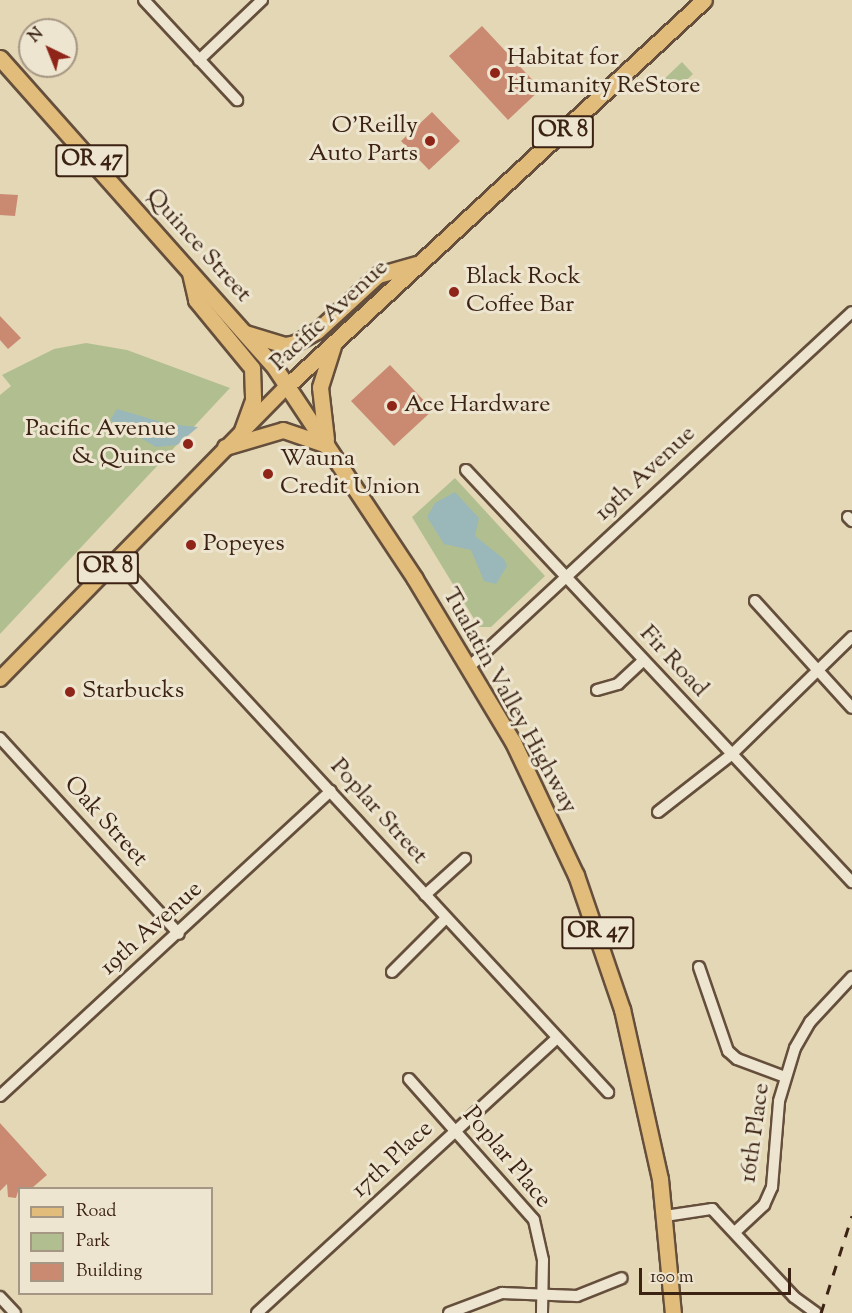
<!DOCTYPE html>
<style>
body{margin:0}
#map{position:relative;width:852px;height:1313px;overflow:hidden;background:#e3d7b5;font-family:"Sorts Mill Goudy",serif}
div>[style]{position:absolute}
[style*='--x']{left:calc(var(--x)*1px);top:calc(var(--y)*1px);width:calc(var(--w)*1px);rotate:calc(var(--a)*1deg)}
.green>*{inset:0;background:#b1bf90}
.water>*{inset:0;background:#9ab7b9}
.building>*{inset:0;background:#ca8a72}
.roads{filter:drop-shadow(2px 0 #654f3c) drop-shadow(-2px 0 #654f3c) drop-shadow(0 2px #654f3c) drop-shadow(0 -2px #654f3c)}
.minor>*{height:10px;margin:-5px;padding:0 5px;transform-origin:5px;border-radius:5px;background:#ede5cf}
.major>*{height:14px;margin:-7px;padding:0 7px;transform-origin:7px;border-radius:7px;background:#e2bc7a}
.highway>*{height:15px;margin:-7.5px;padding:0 7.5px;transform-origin:7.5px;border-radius:7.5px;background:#e2bc7a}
.rail>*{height:3px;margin-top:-1.5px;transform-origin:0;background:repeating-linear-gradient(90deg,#3b2213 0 10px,transparent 0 20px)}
.dots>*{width:16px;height:16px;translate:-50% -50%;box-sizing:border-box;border:3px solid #ede5cf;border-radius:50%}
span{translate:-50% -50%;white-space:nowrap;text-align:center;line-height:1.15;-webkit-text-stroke:6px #ede5cf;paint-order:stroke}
.shield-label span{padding:2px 4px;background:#ede5cf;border:2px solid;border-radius:4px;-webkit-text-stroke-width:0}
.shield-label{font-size:22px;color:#3b2213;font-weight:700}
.poi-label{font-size:24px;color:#3b2213}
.left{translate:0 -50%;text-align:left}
.right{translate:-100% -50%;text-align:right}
.street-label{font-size:24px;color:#3b2213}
.legend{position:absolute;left:18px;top:1187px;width:195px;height:108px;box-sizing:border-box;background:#ede5cf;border:2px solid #a69784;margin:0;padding:8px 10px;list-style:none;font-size:18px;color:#3b2213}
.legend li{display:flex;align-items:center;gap:12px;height:30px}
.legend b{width:30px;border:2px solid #a69784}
.north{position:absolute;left:18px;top:18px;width:60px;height:60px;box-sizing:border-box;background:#ede5cf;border:2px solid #a69784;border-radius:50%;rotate:317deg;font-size:16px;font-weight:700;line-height:24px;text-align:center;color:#3b2213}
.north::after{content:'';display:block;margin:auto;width:21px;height:27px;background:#8f2418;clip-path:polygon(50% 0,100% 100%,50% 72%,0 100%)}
.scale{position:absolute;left:639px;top:1268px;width:152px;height:27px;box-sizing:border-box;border:3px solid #3b2213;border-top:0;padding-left:8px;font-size:18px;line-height:21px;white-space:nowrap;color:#3b2213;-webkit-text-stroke:4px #ede5cf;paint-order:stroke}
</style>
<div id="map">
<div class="green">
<i style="clip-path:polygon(682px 62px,693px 74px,672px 94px,661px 82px)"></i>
<i style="clip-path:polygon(86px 343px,127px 350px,230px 388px,0 634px,0 395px,11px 386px,2px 375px,54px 349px)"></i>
<i style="clip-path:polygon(455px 478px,545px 576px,491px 627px,479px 627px,412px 517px)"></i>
</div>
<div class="water">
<i style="clip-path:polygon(117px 409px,168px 424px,198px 427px,177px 445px,156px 447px,110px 420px)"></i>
<i style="clip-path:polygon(455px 492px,479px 518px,475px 536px,504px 559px,507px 566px,496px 584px,484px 581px,471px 550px,444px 544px,427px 517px,435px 503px)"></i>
</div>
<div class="building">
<i style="clip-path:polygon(482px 26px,541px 89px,508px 120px,449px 56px)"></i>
<i style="clip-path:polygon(432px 112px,460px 141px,429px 170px,401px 141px)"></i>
<i style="clip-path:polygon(0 194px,18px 195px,15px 216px,0 215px)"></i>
<i style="clip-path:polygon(0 316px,21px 338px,8px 349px,0 340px)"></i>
<i style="clip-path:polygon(390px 365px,433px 410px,394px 446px,351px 401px)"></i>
<i style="clip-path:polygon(0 1123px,47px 1175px,32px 1188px,19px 1188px,16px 1198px,8px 1197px,7px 1184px,0 1191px)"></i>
</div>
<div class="roads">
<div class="minor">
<i style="--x:144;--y:0;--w:137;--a:47.1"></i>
<i style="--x:199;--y:60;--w:87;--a:-43.6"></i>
<i style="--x:466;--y:470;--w:565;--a:46.87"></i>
<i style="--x:848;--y:517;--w:6;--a:45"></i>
<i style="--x:116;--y:560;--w:725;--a:47.24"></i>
<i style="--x:755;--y:601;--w:144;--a:47.8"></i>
<i style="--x:469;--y:667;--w:522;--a:-42.83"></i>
<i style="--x:597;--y:690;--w:22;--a:-16"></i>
<i style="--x:618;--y:684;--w:34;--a:-43"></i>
<i style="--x:0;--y:738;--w:265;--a:47.6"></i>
<i style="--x:658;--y:812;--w:93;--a:-38"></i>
<i style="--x:731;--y:755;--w:169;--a:-44.3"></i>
<i style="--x:425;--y:895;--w:54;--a:-42"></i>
<i style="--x:699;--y:967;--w:89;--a:71"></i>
<i style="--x:728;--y:1051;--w:12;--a:42"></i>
<i style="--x:737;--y:1059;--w:51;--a:20.6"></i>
<i style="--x:392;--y:972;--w:76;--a:-45"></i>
<i style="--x:409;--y:1079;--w:188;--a:48.4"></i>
<i style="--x:534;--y:1220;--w:41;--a:77.3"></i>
<i style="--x:543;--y:1260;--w:53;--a:91.1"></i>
<i style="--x:0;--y:1096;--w:450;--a:-42.7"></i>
<i style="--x:665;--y:1216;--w:48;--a:-8.5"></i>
<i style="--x:712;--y:1209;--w:120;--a:47"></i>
<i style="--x:794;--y:1297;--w:27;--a:36"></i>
<i style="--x:735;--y:1232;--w:40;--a:-43"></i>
<i style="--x:764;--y:1205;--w:20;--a:-66"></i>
<i style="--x:772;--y:1187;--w:86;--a:-85.3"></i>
<i style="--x:779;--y:1101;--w:55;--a:-73.2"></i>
<i style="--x:795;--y:1048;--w:30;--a:-60"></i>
<i style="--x:810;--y:1022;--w:62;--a:-47"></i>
<i style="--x:0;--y:1297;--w:22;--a:47"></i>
<i style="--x:257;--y:1313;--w:407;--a:-42.5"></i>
<i style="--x:449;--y:1313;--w:57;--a:-20.7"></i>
<i style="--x:502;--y:1293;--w:75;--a:2.3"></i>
<i style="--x:577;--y:1296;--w:48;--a:-21.8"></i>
</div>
<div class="major">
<i style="--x:0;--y:679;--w:410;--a:-45.6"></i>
</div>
<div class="highway">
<i style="--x:0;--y:58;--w:414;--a:48.4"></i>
<i style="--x:275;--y:368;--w:253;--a:56.4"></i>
<i style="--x:415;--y:579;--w:190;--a:59"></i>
<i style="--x:513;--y:742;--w:147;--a:64.7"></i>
<i style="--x:576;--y:875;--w:142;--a:71.1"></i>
<i style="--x:622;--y:1009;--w:174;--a:77.4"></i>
<i style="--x:660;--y:1179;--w:135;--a:84.5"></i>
<i style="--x:190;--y:273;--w:28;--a:77"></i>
<i style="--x:196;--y:300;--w:88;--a:50.5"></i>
<i style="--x:252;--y:368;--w:32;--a:88"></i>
<i style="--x:253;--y:400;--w:32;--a:110"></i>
<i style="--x:245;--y:333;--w:42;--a:16.7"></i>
<i style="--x:285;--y:345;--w:10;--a:-11"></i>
<i style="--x:295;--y:343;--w:25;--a:-29"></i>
<i style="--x:317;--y:331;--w:83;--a:-42.6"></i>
<i style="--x:378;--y:275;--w:41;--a:-15.8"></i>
<i style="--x:287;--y:386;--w:568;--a:-42.79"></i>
<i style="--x:326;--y:439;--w:52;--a:-96.6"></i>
<i style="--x:320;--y:387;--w:43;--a:-72.4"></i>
<i style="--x:225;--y:447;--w:60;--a:-16.3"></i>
<i style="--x:283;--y:430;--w:46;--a:18.8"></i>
</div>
</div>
<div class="rail">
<i style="--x:821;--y:1313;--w:102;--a:-72.3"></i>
</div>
<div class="dots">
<i style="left:495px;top:73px;background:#8f2418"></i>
<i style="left:430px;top:141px;background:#8f2418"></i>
<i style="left:454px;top:292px;background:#8f2418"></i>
<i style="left:392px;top:406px;background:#8f2418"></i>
<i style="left:188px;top:444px;background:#8f2418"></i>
<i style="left:268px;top:474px;background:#8f2418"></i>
<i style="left:191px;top:545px;background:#8f2418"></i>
<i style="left:70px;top:692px;background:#8f2418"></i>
</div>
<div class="shield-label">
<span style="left:563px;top:132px">OR 8</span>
<span style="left:92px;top:161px">OR 47</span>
<span style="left:108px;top:568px">OR 8</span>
<span style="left:598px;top:933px">OR 47</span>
</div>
<div class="poi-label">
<span class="left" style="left:507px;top:73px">Habitat for<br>Humanity ReStore</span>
<span class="right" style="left:418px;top:141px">O'Reilly<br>Auto Parts</span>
<span class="left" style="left:466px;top:292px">Black Rock<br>Coffee Bar</span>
<span class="left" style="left:404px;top:406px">Ace Hardware</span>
<span class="right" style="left:176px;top:444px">Pacific Avenue<br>&amp; Quince</span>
<span class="left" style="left:280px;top:474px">Wauna<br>Credit Union</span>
<span class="left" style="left:203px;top:545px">Popeyes</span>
<span class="left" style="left:82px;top:692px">Starbucks</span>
</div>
<div class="street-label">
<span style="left:198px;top:246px;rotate:48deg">Quince Street</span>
<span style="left:330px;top:316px;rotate:-43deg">Pacific Avenue</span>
<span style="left:646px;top:474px;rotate:-43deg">19th Avenue</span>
<span style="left:673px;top:662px;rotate:47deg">Fir Road</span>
<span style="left:509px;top:701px;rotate:61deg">Tualatin Valley Highway</span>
<span style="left:378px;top:812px;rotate:48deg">Poplar Street</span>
<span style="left:105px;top:822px;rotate:48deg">Oak Street</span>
<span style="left:152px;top:929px;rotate:-42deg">19th Avenue</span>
<span style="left:756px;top:1133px;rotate:-82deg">16th Place</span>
<span style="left:506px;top:1158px;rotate:50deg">Poplar Place</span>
<span style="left:393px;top:1160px;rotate:-43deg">17th Place</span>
</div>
<ul class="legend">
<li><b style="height:8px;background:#e2bc7a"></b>Road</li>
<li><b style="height:16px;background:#b1bf90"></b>Park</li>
<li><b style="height:16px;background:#ca8a72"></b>Building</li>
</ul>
<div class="north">N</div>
<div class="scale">100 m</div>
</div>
